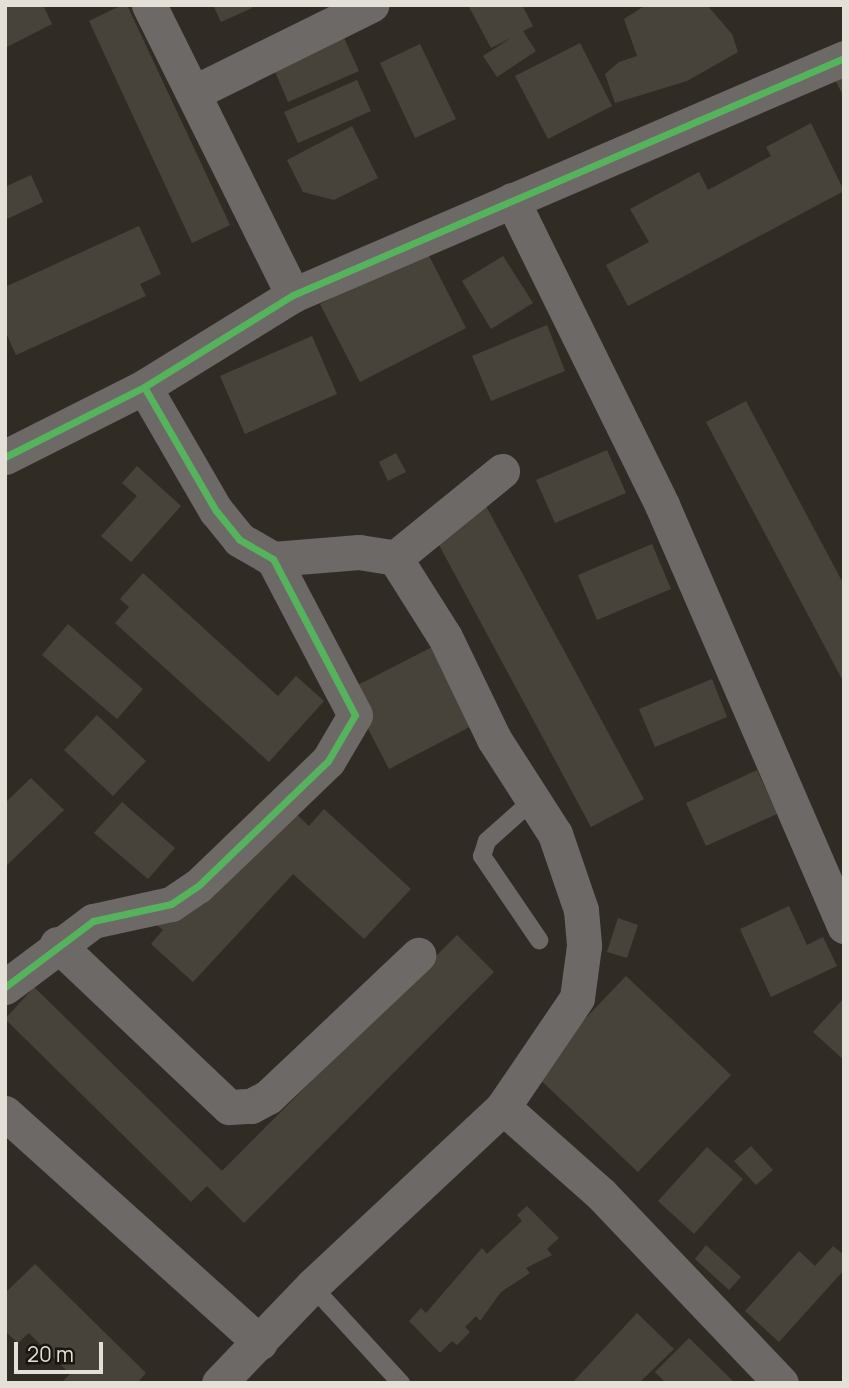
<!DOCTYPE html>
<style>
body{margin:0}
#map{position:relative;width:849px;height:1388px;overflow:hidden;background:#302c25;font-family:Manrope,sans-serif}
div>[style]{position:absolute}
[style*='--x']{left:calc(var(--x)*1px);top:calc(var(--y)*1px);width:calc(var(--w)*1px);rotate:calc(var(--a)*1deg)}
.building>*{inset:0;background:#48433a}
.service>*{height:18px;margin:-9px;padding:0 9px;transform-origin:9px;border-radius:9px;background:#6c6966}
.minor>*{height:35px;margin:-17.5px;padding:0 17.5px;transform-origin:17.5px;border-radius:17.5px;background:#6c6966}
.cycleway>*{height:7px;margin:-3.5px;padding:0 3.5px;transform-origin:3.5px;border-radius:3.5px;background:#56b35d}
span{translate:-50% -50%;white-space:nowrap;text-align:center;line-height:1.15;-webkit-text-stroke:5px #191610;paint-order:stroke}
.frame{position:absolute;inset:0;border:7px solid #e4e0d8;pointer-events:none}
.scale{position:absolute;left:14px;top:1342px;width:89px;height:32px;box-sizing:border-box;border:4px solid #e4e0d8;border-top:0;padding-left:9px;font-size:21px;line-height:24px;white-space:nowrap;color:#e4e0d8;-webkit-text-stroke:5px #191610;paint-order:stroke}
</style>
<div id="map">
<div class="building">
<i style="clip-path:polygon(5px 5px,43px 5px,52px 24px,5px 48px)"></i>
<i style="clip-path:polygon(122px 5px,127px 5px,230px 225px,192px 243px,89px 21px)"></i>
<i style="clip-path:polygon(213px 5px,251px 5px,252px 8px,221px 22px)"></i>
<i style="clip-path:polygon(468px 5px,522px 5px,533px 26px,523px 31px,536px 51px,497px 77px,483px 56px,511px 38px,491px 48px)"></i>
<i style="clip-path:polygon(646px 5px,707px 5px,732px 34px,738px 52px,687px 81px,615px 103px,605px 74px,619px 62px,637px 56px,624px 19px)"></i>
<i style="clip-path:polygon(340px 29px,359px 71px,288px 102px,270px 60px)"></i>
<i style="clip-path:polygon(580px 43px,612px 106px,548px 139px,515px 76px)"></i>
<i style="clip-path:polygon(420px 44px,456px 119px,415px 138px,380px 63px)"></i>
<i style="clip-path:polygon(844px 58px,844px 97px,828px 67px)"></i>
<i style="clip-path:polygon(357px 80px,371px 111px,298px 143px,284px 112px)"></i>
<i style="clip-path:polygon(811px 123px,844px 191px,628px 306px,606px 265px,649px 242px,630px 209px,699px 172px,708px 190px,771px 156px,766px 147px)"></i>
<i style="clip-path:polygon(352px 126px,378px 178px,334px 200px,303px 192px,287px 160px)"></i>
<i style="clip-path:polygon(31px 175px,43px 202px,5px 220px,5px 187px)"></i>
<i style="clip-path:polygon(139px 226px,161px 274px,140px 284px,146px 296px,16px 355px,5px 331px,5px 287px)"></i>
<i style="clip-path:polygon(426px 250px,466px 328px,360px 382px,320px 304px)"></i>
<i style="clip-path:polygon(503px 256px,533px 303px,491px 329px,462px 281px)"></i>
<i style="clip-path:polygon(547px 325px,565px 371px,491px 401px,472px 356px)"></i>
<i style="clip-path:polygon(312px 336px,337px 394px,245px 434px,220px 376px)"></i>
<i style="clip-path:polygon(746px 401px,844px 585px,844px 683px,706px 422px)"></i>
<i style="clip-path:polygon(607px 450px,626px 493px,555px 523px,536px 480px)"></i>
<i style="clip-path:polygon(396px 453px,406px 472px,388px 481px,379px 462px)"></i>
<i style="clip-path:polygon(137px 466px,181px 506px,131px 562px,101px 536px,137px 496px,122px 483px)"></i>
<i style="clip-path:polygon(472px 480px,644px 799px,591px 827px,425px 519px)"></i>
<i style="clip-path:polygon(652px 544px,671px 589px,597px 620px,578px 575px)"></i>
<i style="clip-path:polygon(143px 573px,278px 696px,296px 676px,324px 701px,269px 762px,115px 623px,129px 607px,120px 599px)"></i>
<i style="clip-path:polygon(68px 624px,143px 689px,117px 719px,42px 655px)"></i>
<i style="clip-path:polygon(438px 644px,479px 722px,389px 769px,348px 690px)"></i>
<i style="clip-path:polygon(712px 679px,727px 717px,655px 747px,639px 709px)"></i>
<i style="clip-path:polygon(97px 715px,146px 761px,113px 796px,64px 750px)"></i>
<i style="clip-path:polygon(757px 770px,777px 814px,706px 846px,686px 803px)"></i>
<i style="clip-path:polygon(31px 778px,64px 810px,5px 867px,5px 803px)"></i>
<i style="clip-path:polygon(273px 792px,309px 826px,324px 809px,411px 889px,364px 939px,293px 874px,193px 982px,151px 944px,163px 930px,153px 922px)"></i>
<i style="clip-path:polygon(122px 802px,175px 848px,148px 879px,94px 833px)"></i>
<i style="clip-path:polygon(789px 906px,807px 945px,823px 937px,837px 966px,771px 997px,740px 929px)"></i>
<i style="clip-path:polygon(618px 918px,638px 925px,627px 958px,607px 952px)"></i>
<i style="clip-path:polygon(457px 935px,494px 972px,244px 1223px,207px 1186px,191px 1202px,5px 1019px,34px 987px,222px 1171px)"></i>
<i style="clip-path:polygon(626px 976px,731px 1075px,638px 1172px,533px 1073px)"></i>
<i style="clip-path:polygon(844px 998px,844px 1060px,813px 1032px)"></i>
<i style="clip-path:polygon(751px 1146px,773px 1170px,756px 1185px,734px 1161px)"></i>
<i style="clip-path:polygon(707px 1147px,743px 1179px,694px 1234px,658px 1201px)"></i>
<i style="clip-path:polygon(527px 1206px,559px 1238px,547px 1249px,552px 1255px,526px 1268px,530px 1273px,501px 1292px,480px 1321px,476px 1316px,465px 1327px,470px 1332px,457px 1345px,452px 1341px,440px 1353px,409px 1321px,421px 1308px,426px 1313px,482px 1248px,487px 1254px,522px 1221px,517px 1215px)"></i>
<i style="clip-path:polygon(706px 1245px,741px 1277px,729px 1290px,695px 1259px)"></i>
<i style="clip-path:polygon(833px 1246px,844px 1255px,844px 1270px,779px 1342px,745px 1311px,799px 1251px,815px 1266px)"></i>
<i style="clip-path:polygon(35px 1264px,146px 1373px,137px 1383px,61px 1383px,70px 1374px,29px 1333px,18px 1343px,5px 1331px,5px 1293px)"></i>
<i style="clip-path:polygon(637px 1313px,674px 1349px,639px 1383px,572px 1383px)"></i>
<i style="clip-path:polygon(689px 1338px,735px 1383px,666px 1383px,655px 1372px)"></i>
</div>
<div class="service">
<i style="--x:533;--y:800;--w:62;--a:138.3"></i>
<i style="--x:487;--y:841;--w:16;--a:108"></i>
<i style="--x:482;--y:856;--w:102;--a:55.8"></i>
<i style="--x:312;--y:1286;--w:132;--a:47.5"></i>
</div>
<div class="minor">
<i style="--x:149;--y:5;--w:324;--a:63.6"></i>
<i style="--x:193;--y:93;--w:199;--a:-26.3"></i>
<i style="--x:512;--y:200;--w:340;--a:63.8"></i>
<i style="--x:662;--y:505;--w:459;--a:66.6"></i>
<i style="--x:5;--y:457;--w:156;--a:-26.7"></i>
<i style="--x:144;--y:387;--w:175;--a:-31.7"></i>
<i style="--x:293;--y:295;--w:600;--a:-23.27"></i>
<i style="--x:395;--y:558;--w:138;--a:-39.1"></i>
<i style="--x:273;--y:559;--w:86;--a:-4.7"></i>
<i style="--x:359;--y:552;--w:36;--a:9"></i>
<i style="--x:395;--y:558;--w:93;--a:57.7"></i>
<i style="--x:445;--y:637;--w:113;--a:64.3"></i>
<i style="--x:494;--y:739;--w:113;--a:57.3"></i>
<i style="--x:555;--y:834;--w:80;--a:71.1"></i>
<i style="--x:581;--y:910;--w:36;--a:85"></i>
<i style="--x:584;--y:946;--w:52;--a:97.7"></i>
<i style="--x:577;--y:998;--w:132;--a:124.2"></i>
<i style="--x:57;--y:944;--w:237;--a:43.5"></i>
<i style="--x:229;--y:1107;--w:22;--a:-3"></i>
<i style="--x:251;--y:1106;--w:19;--a:-28"></i>
<i style="--x:268;--y:1097;--w:207;--a:-43.4"></i>
<i style="--x:5;--y:987;--w:110;--a:-36.9"></i>
<i style="--x:93;--y:921;--w:80;--a:-12.3"></i>
<i style="--x:171;--y:904;--w:32;--a:-34"></i>
<i style="--x:198;--y:886;--w:180;--a:-43.9"></i>
<i style="--x:328;--y:761;--w:53;--a:-59.6"></i>
<i style="--x:355;--y:715;--w:176;--a:-117.7"></i>
<i style="--x:273;--y:559;--w:39;--a:-150"></i>
<i style="--x:239;--y:539;--w:36;--a:-129"></i>
<i style="--x:216;--y:511;--w:143;--a:-120.1"></i>
<i style="--x:5;--y:1113;--w:343;--a:42"></i>
<i style="--x:219;--y:1383;--w:134;--a:-46.2"></i>
<i style="--x:312;--y:1286;--w:262;--a:-43.1"></i>
<i style="--x:503;--y:1107;--w:131;--a:41.6"></i>
<i style="--x:601;--y:1194;--w:261;--a:46.4"></i>
</div>
<div class="cycleway">
<i style="--x:5;--y:457;--w:156;--a:-26.7"></i>
<i style="--x:144;--y:387;--w:175;--a:-31.7"></i>
<i style="--x:293;--y:295;--w:600;--a:-23.27"></i>
<i style="--x:5;--y:987;--w:110;--a:-36.9"></i>
<i style="--x:93;--y:921;--w:80;--a:-12.3"></i>
<i style="--x:171;--y:904;--w:32;--a:-34"></i>
<i style="--x:198;--y:886;--w:180;--a:-43.9"></i>
<i style="--x:328;--y:761;--w:53;--a:-59.6"></i>
<i style="--x:355;--y:715;--w:176;--a:-117.7"></i>
<i style="--x:273;--y:559;--w:39;--a:-150"></i>
<i style="--x:239;--y:539;--w:36;--a:-129"></i>
<i style="--x:216;--y:511;--w:143;--a:-120.1"></i>
</div>
<div class="frame"></div>
<div class="scale">20 m</div>
</div>
